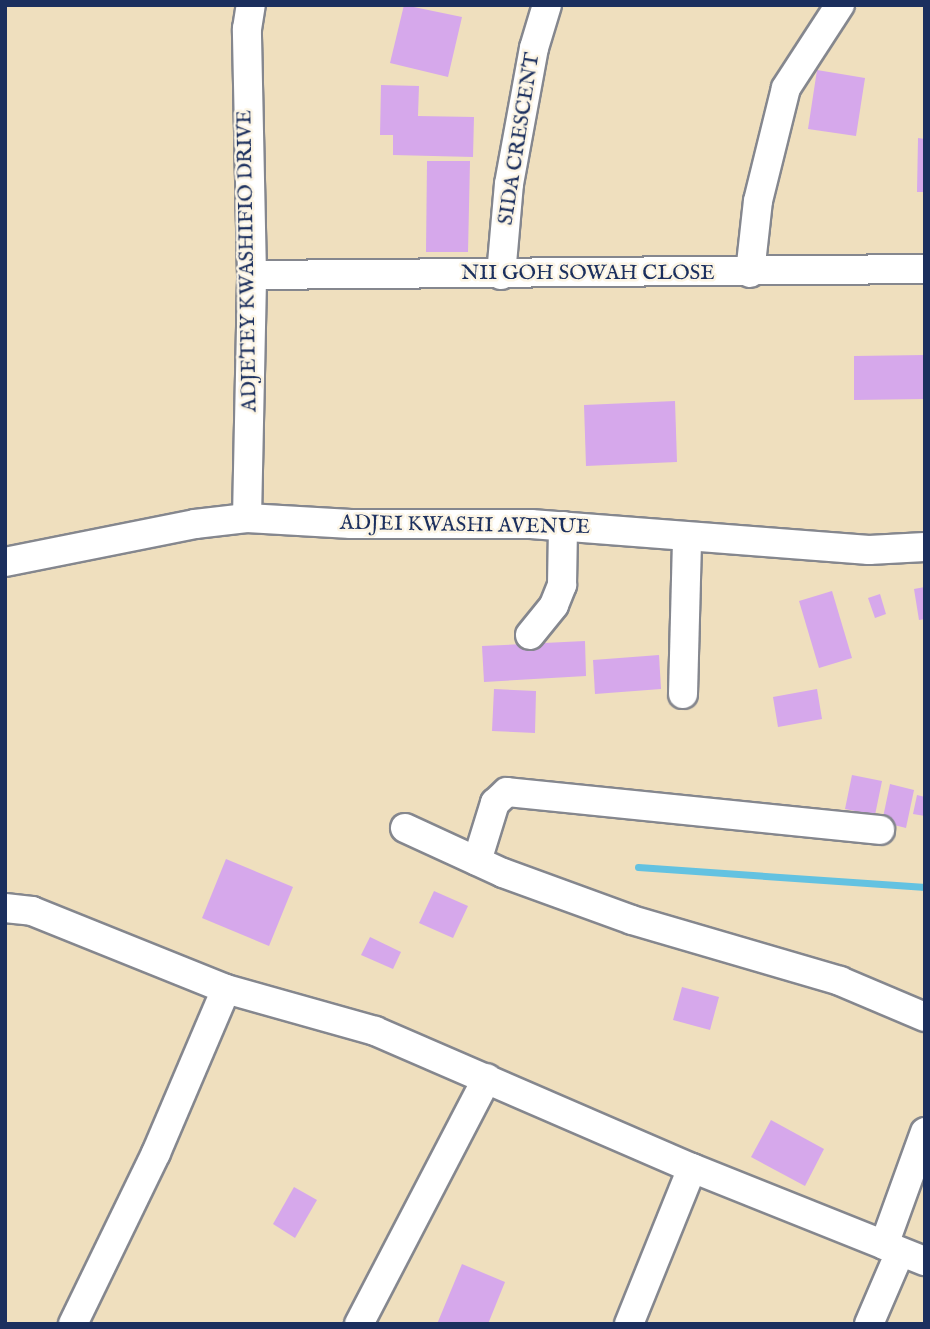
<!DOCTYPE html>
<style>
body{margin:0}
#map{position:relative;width:930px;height:1329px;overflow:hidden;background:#efdfbe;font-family:"IM FELL English",serif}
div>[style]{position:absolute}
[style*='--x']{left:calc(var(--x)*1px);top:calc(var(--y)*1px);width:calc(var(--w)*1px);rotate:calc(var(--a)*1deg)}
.stream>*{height:7px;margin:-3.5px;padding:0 3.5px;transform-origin:3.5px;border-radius:3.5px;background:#63c2e1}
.building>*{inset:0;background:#d6a8eb}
.roads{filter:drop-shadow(2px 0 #85878e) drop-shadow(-2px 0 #85878e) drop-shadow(0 2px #85878e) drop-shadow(0 -2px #85878e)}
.minor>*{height:28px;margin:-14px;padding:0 14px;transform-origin:14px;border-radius:14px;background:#fff}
span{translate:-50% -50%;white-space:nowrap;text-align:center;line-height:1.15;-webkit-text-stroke:5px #fcf5e5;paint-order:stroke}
.street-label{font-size:21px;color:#1b2f5e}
.frame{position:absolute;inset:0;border:7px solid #1b2f5e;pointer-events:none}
</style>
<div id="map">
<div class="stream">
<i style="--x:638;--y:867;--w:288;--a:4"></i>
</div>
<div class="building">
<i style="clip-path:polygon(404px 5px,462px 17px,448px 77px,390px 63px)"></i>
<i style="clip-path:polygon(817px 70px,865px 78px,856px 136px,808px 129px)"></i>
<i style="clip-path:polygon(381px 85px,419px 86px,418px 116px,474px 117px,473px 157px,393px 155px,393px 135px,380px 135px)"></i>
<i style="clip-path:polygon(918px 138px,925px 139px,925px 192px,917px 192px)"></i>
<i style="clip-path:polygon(427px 161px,470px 161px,468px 252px,426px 252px)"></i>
<i style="clip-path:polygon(925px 355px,925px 399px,854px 400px,854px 356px)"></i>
<i style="clip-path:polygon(675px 401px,677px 462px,586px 466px,584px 405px)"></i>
<i style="clip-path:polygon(925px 587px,925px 619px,919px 620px,914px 589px)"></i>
<i style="clip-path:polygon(832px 591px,852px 658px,819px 668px,799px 601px)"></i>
<i style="clip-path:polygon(880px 594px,886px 614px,875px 618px,868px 598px)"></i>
<i style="clip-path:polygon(585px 641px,586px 676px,484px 682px,482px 646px)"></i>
<i style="clip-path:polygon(659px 655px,661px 689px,595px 694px,593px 660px)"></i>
<i style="clip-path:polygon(494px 689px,536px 691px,535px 733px,492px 731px)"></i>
<i style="clip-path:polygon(817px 689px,822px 719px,778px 727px,773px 697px)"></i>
<i style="clip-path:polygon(852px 775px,882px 781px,875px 815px,845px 809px)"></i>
<i style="clip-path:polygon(890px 784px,914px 790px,906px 828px,882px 822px)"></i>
<i style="clip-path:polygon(917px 795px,925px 797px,925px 816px,913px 814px)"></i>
<i style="clip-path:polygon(226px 859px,293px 887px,269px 946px,202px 918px)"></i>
<i style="clip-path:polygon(434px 891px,468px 906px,453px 938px,419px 923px)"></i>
<i style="clip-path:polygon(370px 937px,401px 952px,393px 969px,361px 955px)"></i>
<i style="clip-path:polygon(682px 987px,719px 997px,710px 1030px,673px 1020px)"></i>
<i style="clip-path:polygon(771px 1120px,824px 1149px,805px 1186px,751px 1157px)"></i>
<i style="clip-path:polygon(294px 1187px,317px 1200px,295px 1238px,273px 1224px)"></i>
<i style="clip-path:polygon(462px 1264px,505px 1282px,488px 1324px,437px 1324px)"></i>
</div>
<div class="roads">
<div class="minor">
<i style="--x:750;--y:273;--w:72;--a:-83.7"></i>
<i style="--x:758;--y:201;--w:116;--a:-76.1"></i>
<i style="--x:786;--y:88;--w:99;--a:-57"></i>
<i style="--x:252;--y:275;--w:673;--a:-0.51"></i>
<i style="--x:501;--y:275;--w:91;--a:-85"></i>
<i style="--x:509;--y:184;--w:138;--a:-79.6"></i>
<i style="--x:534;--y:48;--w:45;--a:-73.2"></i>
<i style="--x:247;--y:518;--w:243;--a:-88.8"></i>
<i style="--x:252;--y:275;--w:246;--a:-91.2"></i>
<i style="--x:247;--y:29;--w:24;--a:-81"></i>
<i style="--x:5;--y:562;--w:194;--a:-11.3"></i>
<i style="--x:195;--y:524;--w:52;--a:-6.6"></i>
<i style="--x:247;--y:518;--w:104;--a:3.3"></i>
<i style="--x:351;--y:524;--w:180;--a:0"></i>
<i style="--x:531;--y:524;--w:339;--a:4.4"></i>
<i style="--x:869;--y:550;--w:56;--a:-3.1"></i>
<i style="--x:530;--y:635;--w:38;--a:-51"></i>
<i style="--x:554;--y:605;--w:22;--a:-68"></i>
<i style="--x:562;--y:585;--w:59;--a:-89"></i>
<i style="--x:683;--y:694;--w:156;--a:-88.5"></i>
<i style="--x:405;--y:828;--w:108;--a:24.7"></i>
<i style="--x:503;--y:873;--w:137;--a:20"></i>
<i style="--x:632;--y:920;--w:217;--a:16.3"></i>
<i style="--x:840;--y:981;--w:92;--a:23"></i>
<i style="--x:477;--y:861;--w:61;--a:-72.8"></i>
<i style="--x:495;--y:803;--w:16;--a:-43"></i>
<i style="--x:507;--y:792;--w:375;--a:5.8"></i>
<i style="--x:5;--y:908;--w:27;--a:6"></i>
<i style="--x:32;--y:911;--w:209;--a:21.9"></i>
<i style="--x:226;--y:989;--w:155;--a:15.7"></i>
<i style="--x:375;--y:1031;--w:345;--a:23.4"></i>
<i style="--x:692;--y:1168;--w:251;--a:21.8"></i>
<i style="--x:884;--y:1245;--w:120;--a:-70.1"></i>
<i style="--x:73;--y:1324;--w:190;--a:-64.1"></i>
<i style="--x:156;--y:1153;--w:178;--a:-66.9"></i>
<i style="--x:359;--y:1324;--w:277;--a:-62.5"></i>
<i style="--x:629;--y:1324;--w:168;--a:-68"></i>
<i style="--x:869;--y:1324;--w:78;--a:-66.7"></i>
</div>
</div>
<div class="street-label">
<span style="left:520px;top:139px;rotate:-81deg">SIDA CRESCENT</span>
<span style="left:248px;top:261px;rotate:-91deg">ADJETEY KWASHIFIO DRIVE</span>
<span style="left:588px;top:274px">NII GOH SOWAH CLOSE</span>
<span style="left:465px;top:526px;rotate:1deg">ADJEI KWASHI AVENUE</span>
</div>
<div class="frame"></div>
</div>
